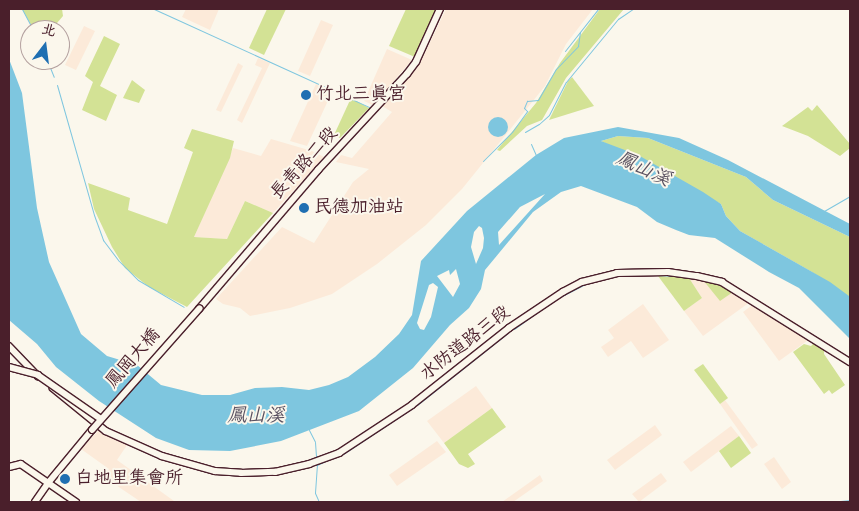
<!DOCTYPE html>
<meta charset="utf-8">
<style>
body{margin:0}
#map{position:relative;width:859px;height:511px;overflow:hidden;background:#fbf7ec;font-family:"Indie Flower","LXGW WenKai TC",sans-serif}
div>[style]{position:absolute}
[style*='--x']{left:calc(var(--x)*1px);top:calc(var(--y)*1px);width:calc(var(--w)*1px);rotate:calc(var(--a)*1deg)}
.built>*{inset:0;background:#fcead9}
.green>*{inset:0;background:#d3e295}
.water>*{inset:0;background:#7ec6df}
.round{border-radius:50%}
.stream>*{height:1px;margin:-0.5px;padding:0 0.5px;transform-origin:0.5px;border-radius:0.5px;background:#7ec6df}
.roads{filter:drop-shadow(1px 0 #4a1f2b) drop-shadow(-1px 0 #4a1f2b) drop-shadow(0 1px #4a1f2b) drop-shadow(0 -1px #4a1f2b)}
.minor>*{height:5.5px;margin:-2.75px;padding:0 2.75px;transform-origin:2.75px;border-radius:2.75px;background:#fbf7ec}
.bridges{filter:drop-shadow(1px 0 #4a1f2b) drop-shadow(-1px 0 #4a1f2b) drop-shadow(0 1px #4a1f2b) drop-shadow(0 -1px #4a1f2b)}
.minor-bridge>*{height:5.5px;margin:-2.75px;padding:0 2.75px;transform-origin:2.75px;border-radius:2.75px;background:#fbf7ec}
.dots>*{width:14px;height:14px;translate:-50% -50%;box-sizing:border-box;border:2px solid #fbf7ec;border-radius:50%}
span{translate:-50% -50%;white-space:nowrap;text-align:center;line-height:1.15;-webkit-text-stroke:4px #fbf7ec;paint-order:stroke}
.poi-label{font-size:18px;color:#4a1f2b}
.left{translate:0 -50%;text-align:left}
.street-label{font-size:18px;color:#4a1f2b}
.water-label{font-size:19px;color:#5a5161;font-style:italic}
.frame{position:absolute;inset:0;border:10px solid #4a1f2b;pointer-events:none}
.north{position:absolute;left:20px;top:20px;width:50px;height:50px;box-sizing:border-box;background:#fbf7ec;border:1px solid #b4a19f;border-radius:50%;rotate:15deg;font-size:14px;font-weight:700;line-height:20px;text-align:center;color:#4a1f2b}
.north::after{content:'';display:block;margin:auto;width:18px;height:22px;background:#1f6fb2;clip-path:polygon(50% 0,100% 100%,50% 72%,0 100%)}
</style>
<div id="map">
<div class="built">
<i style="clip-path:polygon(186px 9px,219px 9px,210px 30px,182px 17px)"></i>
<i style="clip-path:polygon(446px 9px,593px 9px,566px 44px,545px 86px,462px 189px,426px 225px,377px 264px,332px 294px,290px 308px,250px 316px,240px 308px,223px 304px,216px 299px,282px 227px,314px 243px,353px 182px,369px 169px,336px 162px,341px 155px,352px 158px,392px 112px,382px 106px,420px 63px)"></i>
<i style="clip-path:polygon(321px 20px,333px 25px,310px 76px,298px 71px)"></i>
<i style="clip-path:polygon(84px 26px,95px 31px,76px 70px,65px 65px)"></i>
<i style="clip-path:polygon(387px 49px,412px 60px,373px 105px,364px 101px)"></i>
<i style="clip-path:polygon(258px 58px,270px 63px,242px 123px,237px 120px,262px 68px,255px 65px)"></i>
<i style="clip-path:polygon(238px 63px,243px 66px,221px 112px,216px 110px)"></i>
<i style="clip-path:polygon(316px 84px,332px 92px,307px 146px,290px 141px)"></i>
<i style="clip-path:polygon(271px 139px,312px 151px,324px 157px,273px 213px,245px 201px,227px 239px,194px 237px,233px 148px,261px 156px)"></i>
<i style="clip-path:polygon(689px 278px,703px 280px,733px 292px,750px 302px,703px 336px,684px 311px,702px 298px)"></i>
<i style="clip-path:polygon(755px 303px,811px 338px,779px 361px,743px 312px)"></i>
<i style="clip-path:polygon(643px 304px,669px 340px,643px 358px,631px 341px,608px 357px,601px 347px,614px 338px,608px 330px)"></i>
<i style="clip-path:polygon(476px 386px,492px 408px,444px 443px,427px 421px)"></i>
<i style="clip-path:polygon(725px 400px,758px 445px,752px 449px,720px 404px)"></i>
<i style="clip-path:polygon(655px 425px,662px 435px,615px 470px,607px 460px)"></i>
<i style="clip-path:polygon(731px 426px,739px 436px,691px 472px,683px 462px)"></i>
<i style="clip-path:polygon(100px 429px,127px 445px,117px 460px,174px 501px,173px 502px,141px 502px,104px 477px,109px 469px,81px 449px)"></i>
<i style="clip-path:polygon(437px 441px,446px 452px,397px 486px,389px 475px)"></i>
<i style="clip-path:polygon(774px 457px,791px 482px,782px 489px,764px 464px)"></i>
<i style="clip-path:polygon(661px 473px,667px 481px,639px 502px,632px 494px)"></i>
<i style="clip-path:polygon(540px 475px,543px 481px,513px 502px,502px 502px)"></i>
</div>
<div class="green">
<i style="clip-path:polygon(22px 9px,62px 9px,63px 16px,51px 30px,34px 30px)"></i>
<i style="clip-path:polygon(267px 9px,286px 9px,264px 55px,249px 48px)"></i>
<i style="clip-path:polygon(406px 9px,437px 9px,415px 57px,389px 46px)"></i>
<i style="clip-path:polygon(600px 9px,624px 9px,566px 78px,542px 120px,527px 126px,500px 151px,497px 150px,536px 103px,560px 63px)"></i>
<i style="clip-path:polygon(104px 36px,120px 44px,100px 86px,117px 95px,106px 121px,82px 110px,93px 82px,85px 76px)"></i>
<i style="clip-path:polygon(572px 77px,594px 106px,549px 120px,568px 81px)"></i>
<i style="clip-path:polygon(132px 80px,145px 90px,139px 103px,123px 98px)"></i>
<i style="clip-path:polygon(351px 98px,369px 108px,340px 138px,334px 135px)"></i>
<i style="clip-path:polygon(817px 105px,850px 144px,850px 148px,840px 156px,808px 136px,782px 126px,808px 107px,812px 111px)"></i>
<i style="clip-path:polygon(192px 129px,234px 141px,230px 158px,194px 237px,227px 239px,245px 201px,273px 213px,187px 307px,149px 287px,125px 268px,112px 247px,94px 209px,88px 183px,130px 198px,128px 210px,167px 224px,193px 152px,184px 148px)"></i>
<i style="clip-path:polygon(618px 136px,648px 138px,746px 177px,773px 200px,850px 237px,850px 298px,812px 272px,740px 231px,726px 216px,721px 204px,601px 141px)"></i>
<i style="clip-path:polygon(658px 276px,689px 278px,702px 298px,684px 311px)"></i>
<i style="clip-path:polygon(703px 280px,724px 287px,733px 292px,720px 301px)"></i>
<i style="clip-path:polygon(815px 342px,824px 347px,824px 354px,845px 385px,832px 394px,829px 390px,824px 394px,793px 352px,804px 344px,811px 346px)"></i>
<i style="clip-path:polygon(703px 364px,728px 398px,720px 404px,694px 370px)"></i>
<i style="clip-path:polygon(492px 408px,506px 427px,468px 454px,475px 464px,468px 468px,459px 464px,444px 443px)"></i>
<i style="clip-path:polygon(739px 436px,751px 453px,731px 468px,719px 451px)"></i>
</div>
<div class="water">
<i style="clip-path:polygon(evenodd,9px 59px,22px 93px,37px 208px,49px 262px,81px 334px,107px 356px,137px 365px,161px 385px,202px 395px,230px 395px,255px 388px,282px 387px,309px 390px,329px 385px,348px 377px,375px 357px,399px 334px,412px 315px,421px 261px,467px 211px,536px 155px,564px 138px,618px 127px,679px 138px,728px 160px,850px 224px,850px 237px,773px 200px,746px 177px,648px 138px,618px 136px,601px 141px,638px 155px,703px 192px,721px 204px,726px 216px,740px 231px,830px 282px,849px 296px,850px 339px,799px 288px,769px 272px,715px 238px,689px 235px,676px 230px,657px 222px,637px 207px,581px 186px,561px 192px,533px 212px,485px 270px,481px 289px,469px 308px,450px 325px,413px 368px,359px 411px,281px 441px,230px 451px,189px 450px,156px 438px,99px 401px,56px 367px,37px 344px,9px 320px,9px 59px,545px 194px,499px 245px,498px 232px,520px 207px,545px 194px,9px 59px,479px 226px,482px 228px,484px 238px,483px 248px,476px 264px,471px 247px,474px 232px,479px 226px,9px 59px,456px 269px,460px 284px,453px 297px,437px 276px,449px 270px,450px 275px,456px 269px,9px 59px,433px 283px,438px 287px,431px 317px,424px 330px,420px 329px,417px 323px,429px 285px,433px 283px)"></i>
<i class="round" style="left:488px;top:117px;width:20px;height:20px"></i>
</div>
<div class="stream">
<i style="--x:22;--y:9;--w:24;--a:62"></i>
<i style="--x:154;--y:9;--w:239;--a:24.5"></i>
<i style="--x:565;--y:51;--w:53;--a:-51.8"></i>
<i style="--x:47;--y:60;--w:18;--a:68"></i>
<i style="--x:57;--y:85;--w:135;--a:74.1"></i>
<i style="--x:94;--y:215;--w:27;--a:70"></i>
<i style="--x:103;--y:240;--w:26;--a:53"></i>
<i style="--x:119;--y:261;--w:27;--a:45"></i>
<i style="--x:138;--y:280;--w:53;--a:30.4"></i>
<i style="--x:525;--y:132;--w:16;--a:-30"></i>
<i style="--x:539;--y:124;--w:13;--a:-42"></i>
<i style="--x:549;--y:115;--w:37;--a:-63"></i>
<i style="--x:566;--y:82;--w:82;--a:-50.5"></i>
<i style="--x:618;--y:19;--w:18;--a:-34"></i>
<i style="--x:531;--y:144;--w:12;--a:66"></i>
<i style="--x:483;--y:161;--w:41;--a:-45"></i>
<i style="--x:512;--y:132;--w:26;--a:-54"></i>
<i style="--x:527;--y:111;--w:4;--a:-135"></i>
<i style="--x:524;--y:108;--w:8;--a:-67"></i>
<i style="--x:527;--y:101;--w:11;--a:-5"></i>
<i style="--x:538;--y:100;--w:36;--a:-60"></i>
<i style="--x:556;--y:69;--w:32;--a:-46"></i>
<i style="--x:578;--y:46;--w:14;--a:-82"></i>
<i style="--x:824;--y:211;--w:30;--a:-30"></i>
<i style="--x:658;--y:275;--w:18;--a:3"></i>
<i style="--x:560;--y:297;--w:30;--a:-27"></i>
<i style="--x:514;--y:329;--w:34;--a:-36"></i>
<i style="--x:417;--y:405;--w:116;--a:-38.4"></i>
<i style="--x:309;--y:430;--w:13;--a:63"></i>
<i style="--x:315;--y:442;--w:16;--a:86"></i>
<i style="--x:343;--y:454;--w:82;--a:-33.5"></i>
<i style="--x:317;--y:464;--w:29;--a:94"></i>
<i style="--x:315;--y:493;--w:10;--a:66"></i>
<i style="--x:317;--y:465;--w:14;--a:-25"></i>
<i style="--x:831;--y:502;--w:19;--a:-6"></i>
</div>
<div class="roads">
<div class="minor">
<i style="--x:199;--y:309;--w:183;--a:-49.4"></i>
<i style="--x:318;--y:170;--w:131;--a:-47.2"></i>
<i style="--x:407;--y:74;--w:15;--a:-53"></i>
<i style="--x:416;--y:62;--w:58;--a:-65.6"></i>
<i style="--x:9;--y:346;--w:42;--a:46"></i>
<i style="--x:53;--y:388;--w:68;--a:39.1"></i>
<i style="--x:106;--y:431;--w:61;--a:24.1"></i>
<i style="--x:162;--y:456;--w:55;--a:15.8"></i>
<i style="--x:215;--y:471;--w:26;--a:4"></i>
<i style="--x:241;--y:473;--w:34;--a:-2"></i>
<i style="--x:275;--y:472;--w:35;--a:-13"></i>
<i style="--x:309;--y:464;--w:32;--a:-20"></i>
<i style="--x:339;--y:453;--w:87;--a:-33.3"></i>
<i style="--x:412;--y:405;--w:124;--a:-38.4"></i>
<i style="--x:509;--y:328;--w:65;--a:-33.7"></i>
<i style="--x:563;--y:292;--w:21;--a:-28"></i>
<i style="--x:582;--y:282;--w:36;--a:-14"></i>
<i style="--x:617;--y:273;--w:51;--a:-1.1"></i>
<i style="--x:668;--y:272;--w:29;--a:8"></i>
<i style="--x:697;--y:276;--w:26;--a:13"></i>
<i style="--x:722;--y:282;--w:151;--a:32"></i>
<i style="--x:9;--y:467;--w:12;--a:-14"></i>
<i style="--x:21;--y:464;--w:67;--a:34.6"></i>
<i style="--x:35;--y:502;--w:24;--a:-55"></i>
<i style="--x:49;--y:482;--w:67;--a:-50.4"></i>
</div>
</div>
<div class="bridges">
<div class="minor-bridge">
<i style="--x:9;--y:367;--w:30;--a:15"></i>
<i style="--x:38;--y:375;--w:77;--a:34.9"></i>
<i style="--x:92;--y:430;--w:162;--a:-48.5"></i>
</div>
</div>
<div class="dots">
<i style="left:306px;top:95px;background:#1f6fb2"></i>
<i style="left:304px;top:208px;background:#1f6fb2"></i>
<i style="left:65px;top:479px;background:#1f6fb2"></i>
</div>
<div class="poi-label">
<span class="left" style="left:316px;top:95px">竹北三真宮</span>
<span class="left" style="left:314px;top:208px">民德加油站</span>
<span class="left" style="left:75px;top:479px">白地里集會所</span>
</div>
<div class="street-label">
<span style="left:305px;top:164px;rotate:-48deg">長青路二段</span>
<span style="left:466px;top:344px;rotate:-38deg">水防道路三段</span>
<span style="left:134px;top:359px;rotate:-49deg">鳳岡大橋</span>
</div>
<div class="water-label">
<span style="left:643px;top:170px;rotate:25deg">鳳山溪</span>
<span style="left:256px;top:417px">鳳山溪</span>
</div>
<div class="frame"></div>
<div class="north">北</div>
</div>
